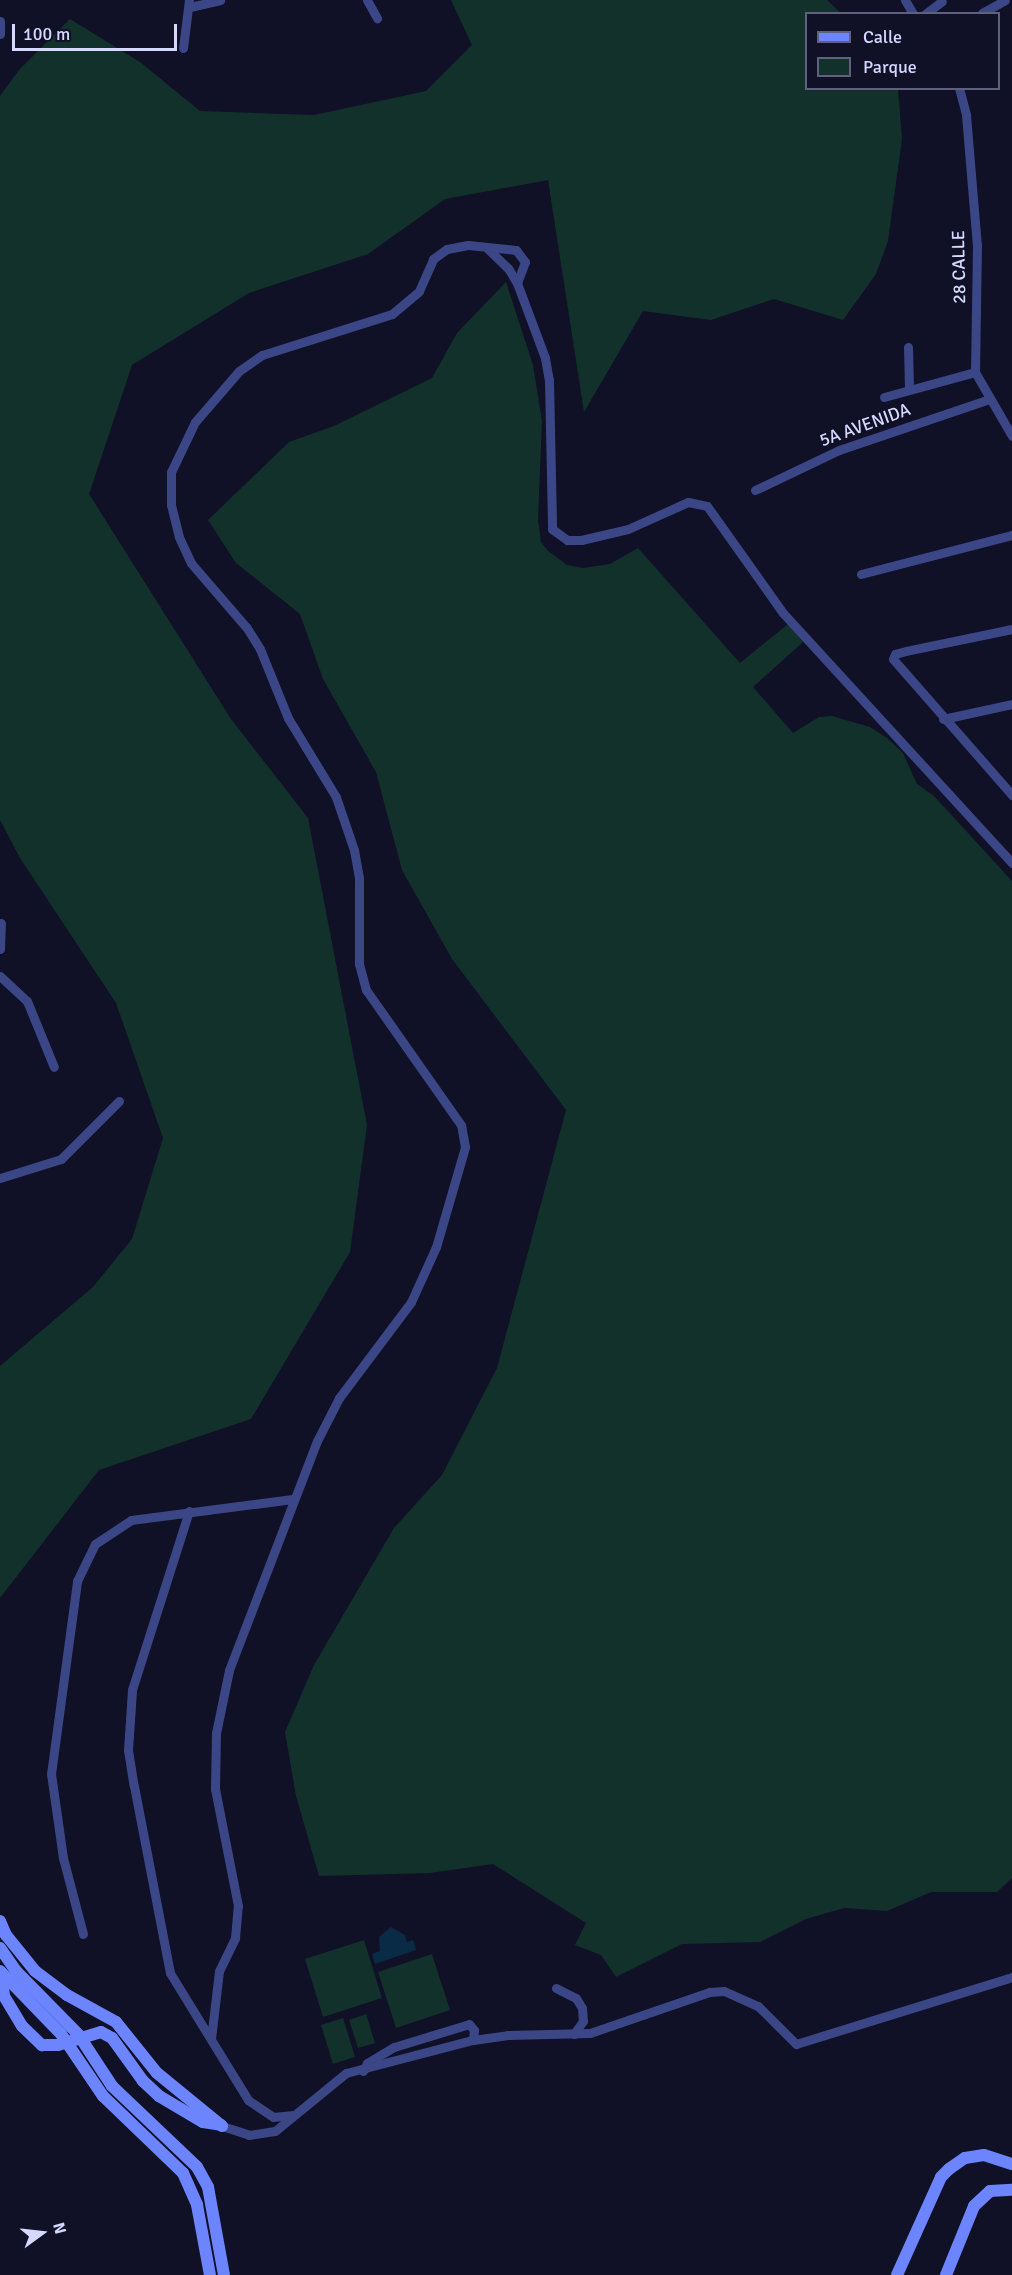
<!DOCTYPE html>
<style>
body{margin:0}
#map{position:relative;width:1012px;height:2275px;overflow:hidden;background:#101027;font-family:Signika,sans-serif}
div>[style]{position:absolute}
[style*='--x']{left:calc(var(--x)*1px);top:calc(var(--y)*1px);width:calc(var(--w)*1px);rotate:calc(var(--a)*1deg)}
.green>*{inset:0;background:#13312b}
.water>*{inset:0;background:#0a2b46}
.minor>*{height:9px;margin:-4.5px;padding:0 4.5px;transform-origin:4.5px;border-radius:4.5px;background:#3b4686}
.secondary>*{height:12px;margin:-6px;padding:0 6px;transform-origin:6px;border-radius:6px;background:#6d84ff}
.secondary-bridge>*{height:12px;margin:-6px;padding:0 6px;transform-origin:6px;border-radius:6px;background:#6d84ff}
span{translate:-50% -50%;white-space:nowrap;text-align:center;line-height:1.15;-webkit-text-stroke:4.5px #101027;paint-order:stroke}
.street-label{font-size:18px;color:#d6d9ff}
.legend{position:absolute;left:805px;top:12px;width:195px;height:78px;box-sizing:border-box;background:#101027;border:2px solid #5f607d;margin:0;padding:8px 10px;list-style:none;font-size:18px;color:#d6d9ff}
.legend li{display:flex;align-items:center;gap:12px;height:30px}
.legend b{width:30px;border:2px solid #5f607d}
.north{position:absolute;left:12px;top:2203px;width:60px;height:60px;-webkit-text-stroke:4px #101027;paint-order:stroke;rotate:75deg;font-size:16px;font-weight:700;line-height:24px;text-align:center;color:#d6d9ff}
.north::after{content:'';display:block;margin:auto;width:21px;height:27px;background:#d6d9ff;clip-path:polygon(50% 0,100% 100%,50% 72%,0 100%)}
.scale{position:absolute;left:12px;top:24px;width:165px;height:27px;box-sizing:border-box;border:3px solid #d6d9ff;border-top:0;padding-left:8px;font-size:18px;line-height:21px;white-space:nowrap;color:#d6d9ff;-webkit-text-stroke:4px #101027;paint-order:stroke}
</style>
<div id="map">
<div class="green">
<i style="clip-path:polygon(451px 0,827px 0,841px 13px,806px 14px,806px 88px,898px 89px,902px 139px,888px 241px,876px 274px,843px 320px,774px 299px,711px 320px,643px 311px,584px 412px,548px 180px,445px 199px,368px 254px,249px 293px,132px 365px,89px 494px,231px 719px,308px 818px,367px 1125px,350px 1252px,251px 1419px,99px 1470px,0 1598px,0 1366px,93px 1287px,132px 1239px,163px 1138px,116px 1003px,20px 858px,0 820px,0 96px,19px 70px,70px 19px,140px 62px,200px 111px,314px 115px,426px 91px,472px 45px)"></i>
<i style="clip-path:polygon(506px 282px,533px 365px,542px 421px,538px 520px,541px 542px,548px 551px,567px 565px,583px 568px,610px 564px,638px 548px,740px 663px,788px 624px,803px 642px,753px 687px,793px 733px,819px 717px,832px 716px,870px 727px,887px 738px,903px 753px,917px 784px,934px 796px,1012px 881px,1012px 1878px,997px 1892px,931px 1892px,887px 1911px,844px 1908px,806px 1919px,760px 1942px,682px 1944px,616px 1977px,601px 1955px,575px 1945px,586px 1923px,493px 1864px,430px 1873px,319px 1876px,296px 1796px,285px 1732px,314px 1665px,394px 1528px,442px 1475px,497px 1368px,566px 1110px,452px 959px,402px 870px,376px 772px,323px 679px,300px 614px,236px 563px,208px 520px,289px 442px,334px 426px,432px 378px,457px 333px)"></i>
<i style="clip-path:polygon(364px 1940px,382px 1998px,323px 2017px,305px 1959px)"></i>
<i style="clip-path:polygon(432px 1954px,450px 2010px,396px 2028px,378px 1972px)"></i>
<i style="clip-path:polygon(366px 2014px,375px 2043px,358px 2048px,349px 2020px)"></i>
<i style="clip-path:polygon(343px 2018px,355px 2057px,333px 2064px,321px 2025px)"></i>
</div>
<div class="water">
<i style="clip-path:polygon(391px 1927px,405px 1935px,407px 1942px,413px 1940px,416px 1950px,375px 1964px,372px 1954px,380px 1951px,379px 1937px)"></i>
</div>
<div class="minor">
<i style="--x:367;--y:0;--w:21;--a:61"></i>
<i style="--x:905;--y:0;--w:16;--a:60"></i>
<i style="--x:190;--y:7;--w:31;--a:-13"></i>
<i style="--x:982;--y:13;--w:26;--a:-29"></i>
<i style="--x:925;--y:14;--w:21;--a:-37"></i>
<i style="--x:0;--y:21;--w:13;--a:90"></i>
<i style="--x:183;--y:48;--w:48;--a:-82.9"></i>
<i style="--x:959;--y:88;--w:28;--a:75"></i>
<i style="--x:966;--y:115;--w:130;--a:85.2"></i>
<i style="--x:977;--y:245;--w:127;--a:90.9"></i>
<i style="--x:975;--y:372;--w:74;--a:60"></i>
<i style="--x:488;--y:249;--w:28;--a:44"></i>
<i style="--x:508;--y:268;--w:17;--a:59"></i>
<i style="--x:517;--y:283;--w:80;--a:69.5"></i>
<i style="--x:545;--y:358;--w:22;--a:80"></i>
<i style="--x:549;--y:380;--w:149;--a:88.8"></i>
<i style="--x:552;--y:529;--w:19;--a:36"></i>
<i style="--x:567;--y:540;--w:14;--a:0"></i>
<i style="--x:581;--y:540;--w:48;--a:-13.2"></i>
<i style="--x:628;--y:529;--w:66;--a:-24.2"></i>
<i style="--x:688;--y:502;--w:19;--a:12"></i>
<i style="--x:707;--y:506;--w:131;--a:54.6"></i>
<i style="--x:783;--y:613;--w:339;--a:47.5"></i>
<i style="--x:908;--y:347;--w:42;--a:88.6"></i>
<i style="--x:884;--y:397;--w:94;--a:-15.4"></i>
<i style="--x:755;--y:490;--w:93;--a:-25.5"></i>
<i style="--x:839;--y:450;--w:159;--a:-18.7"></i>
<i style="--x:861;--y:574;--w:156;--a:-14.5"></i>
<i style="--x:1012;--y:629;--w:108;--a:168.3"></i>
<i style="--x:906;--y:651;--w:11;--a:165"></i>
<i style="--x:895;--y:654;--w:5;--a:112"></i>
<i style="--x:893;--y:659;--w:181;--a:48.8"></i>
<i style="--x:943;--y:719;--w:71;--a:-12.3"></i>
<i style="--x:0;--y:949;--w:26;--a:-88"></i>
<i style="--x:0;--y:976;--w:37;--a:43"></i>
<i style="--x:27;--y:1001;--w:71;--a:67.8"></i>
<i style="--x:0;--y:1178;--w:64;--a:-17.3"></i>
<i style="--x:61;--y:1159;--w:82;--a:-45"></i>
<i style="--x:189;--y:1511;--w:188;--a:107.7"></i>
<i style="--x:132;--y:1690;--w:60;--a:93.8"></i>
<i style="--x:128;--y:1750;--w:36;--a:81"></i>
<i style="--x:134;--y:1786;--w:190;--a:79.1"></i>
<i style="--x:170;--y:1973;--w:149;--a:58.4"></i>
<i style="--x:248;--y:2100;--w:30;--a:34"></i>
<i style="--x:273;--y:2117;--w:18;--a:-6"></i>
<i style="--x:83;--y:1934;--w:79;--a:-104.7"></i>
<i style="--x:63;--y:1858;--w:85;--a:-98.1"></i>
<i style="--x:51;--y:1774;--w:195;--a:-82.3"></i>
<i style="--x:77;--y:1581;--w:41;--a:-64.1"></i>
<i style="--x:95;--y:1544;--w:43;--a:-33.7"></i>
<i style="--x:131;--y:1520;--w:163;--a:-7.4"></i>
<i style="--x:556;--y:1988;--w:22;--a:27"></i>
<i style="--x:576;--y:1998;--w:12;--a:59"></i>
<i style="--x:582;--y:2008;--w:13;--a:86"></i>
<i style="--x:583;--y:2021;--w:16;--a:125"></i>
<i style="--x:211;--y:2039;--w:68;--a:-83.3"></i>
<i style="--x:219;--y:1971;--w:37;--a:-64"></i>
<i style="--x:235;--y:1938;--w:32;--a:-85"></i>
<i style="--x:238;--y:1906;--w:119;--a:-101.1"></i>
<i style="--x:215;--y:1789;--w:56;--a:-89"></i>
<i style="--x:216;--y:1733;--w:64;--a:-78.3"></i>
<i style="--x:229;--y:1670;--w:245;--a:-69"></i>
<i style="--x:317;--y:1441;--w:48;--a:-62.9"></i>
<i style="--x:339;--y:1398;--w:120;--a:-53.1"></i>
<i style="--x:411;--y:1302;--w:60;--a:-65.6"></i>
<i style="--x:436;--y:1247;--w:104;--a:-73.8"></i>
<i style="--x:465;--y:1147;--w:22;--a:-100"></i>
<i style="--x:461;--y:1125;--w:165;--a:-125.1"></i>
<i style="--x:366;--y:990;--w:27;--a:-105"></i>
<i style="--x:359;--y:964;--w:86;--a:-90"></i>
<i style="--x:359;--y:878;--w:28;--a:-100"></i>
<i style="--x:354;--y:850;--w:56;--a:-108.8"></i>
<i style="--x:336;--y:797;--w:92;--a:-121.3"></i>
<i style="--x:288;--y:718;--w:74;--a:-112.1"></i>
<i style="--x:260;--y:649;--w:26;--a:-122"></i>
<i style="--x:246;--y:627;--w:84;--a:-130.7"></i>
<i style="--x:191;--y:563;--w:29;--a:-115"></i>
<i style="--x:179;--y:537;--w:33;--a:-104"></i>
<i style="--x:171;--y:505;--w:33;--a:-90"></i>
<i style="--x:171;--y:472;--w:55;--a:-64.4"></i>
<i style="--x:195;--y:422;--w:67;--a:-49.2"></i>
<i style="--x:239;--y:371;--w:28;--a:-35"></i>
<i style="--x:262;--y:355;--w:136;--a:-17.5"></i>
<i style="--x:392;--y:314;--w:35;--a:-40"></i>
<i style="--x:419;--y:291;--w:35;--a:-66"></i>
<i style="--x:433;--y:259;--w:17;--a:-36"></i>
<i style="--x:447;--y:249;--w:21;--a:-11"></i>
<i style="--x:468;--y:245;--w:48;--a:5.9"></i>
<i style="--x:516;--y:250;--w:15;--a:53"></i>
<i style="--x:525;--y:262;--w:22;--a:111"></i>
<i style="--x:363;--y:2071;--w:9;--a:-63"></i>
<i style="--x:367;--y:2063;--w:31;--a:-31"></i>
<i style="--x:394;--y:2047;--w:78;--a:-17"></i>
<i style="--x:469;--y:2024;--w:8;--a:50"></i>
<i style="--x:474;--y:2030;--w:10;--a:96"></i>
<i style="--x:222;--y:2126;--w:28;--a:18"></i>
<i style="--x:249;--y:2135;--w:26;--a:-9"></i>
<i style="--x:275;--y:2131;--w:92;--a:-39.2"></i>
<i style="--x:346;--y:2073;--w:131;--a:-14.6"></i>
<i style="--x:473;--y:2040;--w:35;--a:-8"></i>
<i style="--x:508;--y:2035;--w:82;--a:-1.4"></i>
<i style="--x:590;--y:2033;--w:127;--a:-18.9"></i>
<i style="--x:710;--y:1992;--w:14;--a:-4"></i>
<i style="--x:724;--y:1991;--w:37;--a:24"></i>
<i style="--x:758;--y:2006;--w:54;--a:45"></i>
<i style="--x:796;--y:2044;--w:226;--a:-17.2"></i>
</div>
<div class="secondary">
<i style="--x:0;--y:1921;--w:15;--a:67"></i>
<i style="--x:6;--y:1935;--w:46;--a:51.1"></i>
<i style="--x:35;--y:1971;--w:40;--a:37"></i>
<i style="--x:67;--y:1995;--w:56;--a:28.9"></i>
<i style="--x:116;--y:2022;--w:65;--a:51.2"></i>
<i style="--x:157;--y:2073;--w:84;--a:39.2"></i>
<i style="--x:0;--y:1948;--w:28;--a:55"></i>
<i style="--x:16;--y:1971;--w:88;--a:45.5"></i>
<i style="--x:78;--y:2034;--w:62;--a:56.8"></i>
<i style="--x:112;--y:2086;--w:117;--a:43.6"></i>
<i style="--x:197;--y:2167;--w:23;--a:61"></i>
<i style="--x:208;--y:2187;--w:89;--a:79.7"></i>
<i style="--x:0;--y:1971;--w:88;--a:45.9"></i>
<i style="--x:61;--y:2034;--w:75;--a:55.9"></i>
<i style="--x:103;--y:2096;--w:111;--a:43.9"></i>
<i style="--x:183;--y:2173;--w:35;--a:66"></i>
<i style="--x:197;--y:2205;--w:71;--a:79.5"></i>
<i style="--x:2;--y:1974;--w:22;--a:85"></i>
<i style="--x:4;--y:1996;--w:35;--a:59"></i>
<i style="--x:22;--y:2026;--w:28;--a:44"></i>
<i style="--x:42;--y:2045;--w:16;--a:0"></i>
<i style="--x:101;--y:2032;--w:13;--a:29"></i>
<i style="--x:112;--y:2038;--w:53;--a:54.2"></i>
<i style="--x:143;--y:2081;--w:22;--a:43"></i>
<i style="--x:159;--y:2096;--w:51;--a:30.6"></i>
<i style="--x:203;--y:2122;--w:18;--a:9"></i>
<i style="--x:897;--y:2275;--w:107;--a:-65.8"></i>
<i style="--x:941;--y:2177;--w:11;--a:-45"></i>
<i style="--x:949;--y:2169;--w:19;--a:-35"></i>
<i style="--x:965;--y:2158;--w:19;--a:-9"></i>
<i style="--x:984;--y:2155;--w:29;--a:18"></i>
<i style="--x:946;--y:2275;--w:74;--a:-67.9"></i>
<i style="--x:974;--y:2206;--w:22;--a:-43"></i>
<i style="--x:990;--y:2191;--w:22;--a:-3"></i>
</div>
<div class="secondary-bridge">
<i style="--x:58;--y:2045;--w:45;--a:-16.8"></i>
</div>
<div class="street-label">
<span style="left:959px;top:267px;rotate:-91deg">28 CALLE</span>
<span style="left:865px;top:425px;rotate:-20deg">5A AVENIDA</span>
</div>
<ul class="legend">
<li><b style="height:8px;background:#6d84ff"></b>Calle</li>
<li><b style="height:16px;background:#13312b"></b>Parque</li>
</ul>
<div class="north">N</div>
<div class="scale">100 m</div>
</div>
